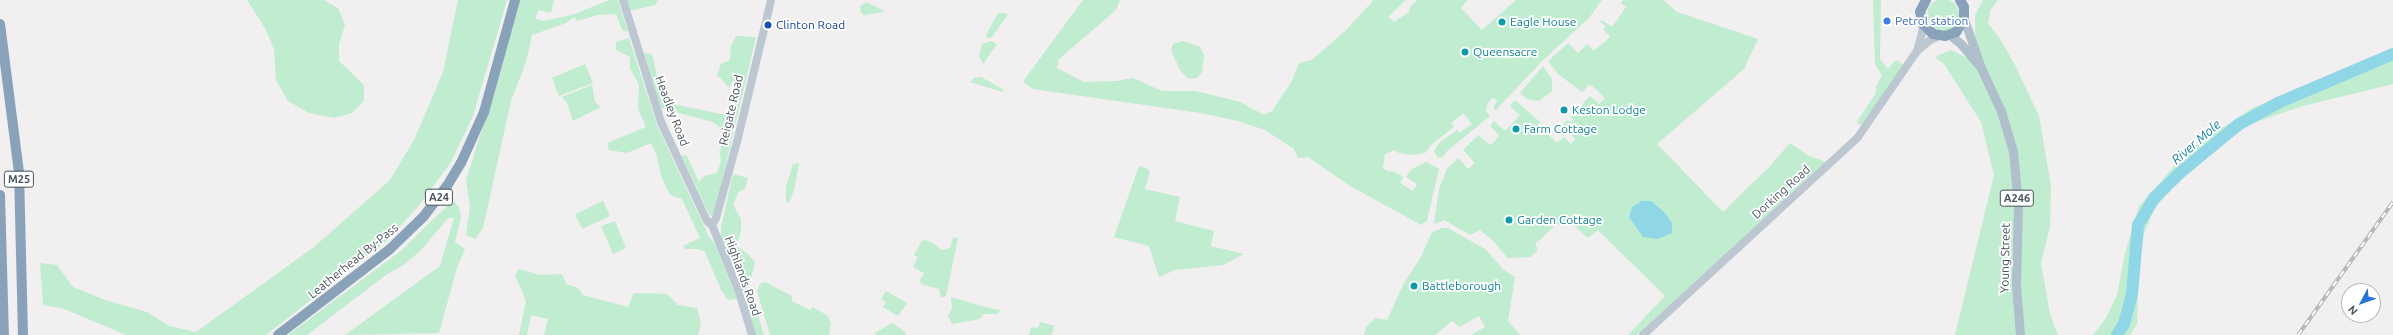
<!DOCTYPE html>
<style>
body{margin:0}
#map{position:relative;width:2393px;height:335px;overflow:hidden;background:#f1efef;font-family:Ubuntu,sans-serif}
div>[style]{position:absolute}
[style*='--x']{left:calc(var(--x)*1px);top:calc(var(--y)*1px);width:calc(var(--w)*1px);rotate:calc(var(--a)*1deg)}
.green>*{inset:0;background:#c0ecd0}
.round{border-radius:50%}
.water>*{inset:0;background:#8fd6e6}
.river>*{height:12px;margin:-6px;padding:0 6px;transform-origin:6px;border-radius:6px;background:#8fd6e6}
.secondary>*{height:8px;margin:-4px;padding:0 4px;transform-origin:4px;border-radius:4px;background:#bdc7d1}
.primary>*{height:9px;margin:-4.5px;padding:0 4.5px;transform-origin:4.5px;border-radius:4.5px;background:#b0bfcc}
.highway>*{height:10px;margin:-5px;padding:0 5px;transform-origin:5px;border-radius:5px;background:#89a2ba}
.rail>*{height:3.5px;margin-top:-1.75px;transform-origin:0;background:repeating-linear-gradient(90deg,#fff 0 6px,#b1b4b9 0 12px);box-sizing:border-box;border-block:1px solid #b1b4b9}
.dots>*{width:11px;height:11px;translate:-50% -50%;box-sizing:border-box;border:2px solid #fff;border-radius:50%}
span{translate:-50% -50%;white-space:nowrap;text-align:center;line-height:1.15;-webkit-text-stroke:3.5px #fff;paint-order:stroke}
.shield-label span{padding:1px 3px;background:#fff;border:1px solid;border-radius:3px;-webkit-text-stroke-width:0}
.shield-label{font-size:11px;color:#48525b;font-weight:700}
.shop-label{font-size:12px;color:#366cbe}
.left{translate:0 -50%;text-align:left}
.culture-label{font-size:12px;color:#0d838f}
.transit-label{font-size:12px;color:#164399}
.street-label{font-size:12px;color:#48525b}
.water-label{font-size:13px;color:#15809a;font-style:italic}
.north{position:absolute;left:2341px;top:283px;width:40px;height:40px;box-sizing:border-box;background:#fff;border:1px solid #b6babd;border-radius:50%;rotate:229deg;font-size:11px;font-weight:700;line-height:16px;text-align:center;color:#48525b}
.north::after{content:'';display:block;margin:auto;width:14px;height:18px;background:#2475d5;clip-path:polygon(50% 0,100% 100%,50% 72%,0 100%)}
</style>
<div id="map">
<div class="green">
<i class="round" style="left:1927px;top:-1px;width:32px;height:32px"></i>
<i style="clip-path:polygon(247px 0,324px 0,338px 8px,345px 25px,339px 44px,339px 61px,364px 85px,364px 101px,352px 113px,334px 118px,309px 113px,288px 101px,276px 80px,274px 49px,265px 28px)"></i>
<i style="clip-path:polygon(458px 0,507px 0,473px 116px,451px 162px,420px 204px,389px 239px,266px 335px,126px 335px,62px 308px,43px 305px,40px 263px,57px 265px,73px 287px,105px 300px,147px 312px,169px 326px,196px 332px,314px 247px,390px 180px,414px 140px,443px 72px)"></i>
<i style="clip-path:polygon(518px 0,554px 0,551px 13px,538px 10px,536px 19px,543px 21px,572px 15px,609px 0,618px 0,628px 32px,622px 30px,616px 14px,598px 15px,577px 21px,574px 17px,566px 23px,532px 35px,526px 62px,511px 101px,483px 228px,475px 239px,466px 235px,470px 207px,466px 180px,500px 73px)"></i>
<i style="clip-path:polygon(627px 0,658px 0,655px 5px,630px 11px)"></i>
<i style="clip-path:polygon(1083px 0,1120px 0,1116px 10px,1059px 59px,1057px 68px,1084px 82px,1116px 81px,1133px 78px,1162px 91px,1196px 91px,1240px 102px,1264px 115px,1272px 111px,1292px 81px,1299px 63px,1312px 60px,1345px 31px,1373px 1px,1372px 0,1406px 0,1388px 17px,1394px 22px,1409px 12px,1410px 7px,1417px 0,1468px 0,1461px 8px,1482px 30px,1516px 0,1602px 0,1589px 18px,1542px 61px,1495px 111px,1494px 107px,1497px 100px,1492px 98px,1487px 105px,1486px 111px,1490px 116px,1447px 151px,1443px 157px,1438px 158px,1434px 151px,1439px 143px,1457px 130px,1459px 133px,1472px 124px,1463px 113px,1451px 123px,1454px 127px,1432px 144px,1425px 153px,1413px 155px,1399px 153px,1394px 150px,1385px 154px,1383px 168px,1387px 171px,1395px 172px,1403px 177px,1400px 183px,1413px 191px,1417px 184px,1406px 177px,1412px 169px,1426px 162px,1439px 169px,1427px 221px,1421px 225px,1350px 186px,1308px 157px,1298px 158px,1294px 149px,1265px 130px,1238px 121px,1201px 113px,1033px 89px,1024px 83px,1024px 80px)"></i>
<i style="clip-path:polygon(1623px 0,1663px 0,1677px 12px,1758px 39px,1744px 69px,1657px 144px,1723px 212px,1771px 165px,1790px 143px,1809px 156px,1826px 162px,1637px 335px,1628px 335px,1665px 296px,1598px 230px,1588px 238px,1570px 222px,1556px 225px,1535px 244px,1538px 250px,1530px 257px,1508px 258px,1492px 240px,1480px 230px,1470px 235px,1444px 220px,1434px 224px,1439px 189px,1447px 169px,1458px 158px,1468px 169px,1475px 163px,1463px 150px,1478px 135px,1490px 145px,1495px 141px,1499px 135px,1490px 126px,1494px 121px,1505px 131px,1520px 115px,1510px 106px,1515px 100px,1540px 122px,1538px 125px,1557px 143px,1564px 137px,1571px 144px,1575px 139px,1562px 126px,1567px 120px,1570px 122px,1573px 120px,1570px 117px,1590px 96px,1599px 104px,1605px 98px,1590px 84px,1582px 92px,1558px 74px,1548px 61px,1568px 43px,1578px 53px,1587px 44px,1594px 51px,1610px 37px,1603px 29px,1606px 26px,1600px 22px,1602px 20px,1612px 27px,1626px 7px,1621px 3px)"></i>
<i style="clip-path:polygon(1873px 0,1881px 0,1880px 59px,1888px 69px,1896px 60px,1904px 65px,1862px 125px,1857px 123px,1858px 120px,1876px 93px,1876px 87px,1882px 75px,1875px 64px)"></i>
<i style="clip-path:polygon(1983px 0,1998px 0,1990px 11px,1988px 24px,1999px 37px,2014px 63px,2039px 116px,2051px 186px,2050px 227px,2041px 263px,2050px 314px,2058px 335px,1955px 335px,1994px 175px,1981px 122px,1944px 64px,1935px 57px,1951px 50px,1965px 57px,1975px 44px,1975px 15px)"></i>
<i style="clip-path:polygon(867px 2px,884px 11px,884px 12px,864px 15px,861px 13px,860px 6px)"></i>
<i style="clip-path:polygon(998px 13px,1006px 13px,1007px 16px,992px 37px,987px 38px,986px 35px)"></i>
<i style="clip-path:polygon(736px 36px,756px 37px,714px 215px,710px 216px,681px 155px,687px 156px,699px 182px,704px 176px,717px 173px,721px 161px,720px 154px,723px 130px,713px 122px,660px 108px,644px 53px,652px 54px,663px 102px,721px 114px,730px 112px,735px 104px,738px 82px,732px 81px,730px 88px,717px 75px,721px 64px,730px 60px,731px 46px)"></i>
<i style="clip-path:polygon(629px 38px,657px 125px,709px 237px,715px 244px,737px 299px,728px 300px,721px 290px,705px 252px,699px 249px,685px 249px,683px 246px,700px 238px,682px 199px,670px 195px,661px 176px,657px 156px,651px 143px,627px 153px,609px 150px,607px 143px,646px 127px,638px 109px,639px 85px,630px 68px,630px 57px,616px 50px,616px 42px)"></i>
<i style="clip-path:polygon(991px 41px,997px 44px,983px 64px,979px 57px,981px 47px,982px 44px)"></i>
<i style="clip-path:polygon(1183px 41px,1200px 47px,1204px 56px,1202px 72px,1197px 78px,1188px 79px,1180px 70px,1171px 50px,1173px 44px)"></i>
<i style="clip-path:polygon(2393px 51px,2393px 84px,2303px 106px,2253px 123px,2234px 132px,2194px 165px,2155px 208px,2145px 231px,2139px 257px,2137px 324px,2130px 335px,2093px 335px,2106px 318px,2117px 295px,2125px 253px,2139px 206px,2188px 151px,2252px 108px,2371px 62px)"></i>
<i style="clip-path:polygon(585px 64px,593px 83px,559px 96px,552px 78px)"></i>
<i style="clip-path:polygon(1543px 66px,1552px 79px,1552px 91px,1539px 101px,1527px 99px,1520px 93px)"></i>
<i style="clip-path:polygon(981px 77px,1004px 90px,1003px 92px,970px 82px,974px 78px)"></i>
<i style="clip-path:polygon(592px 85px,595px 102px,601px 107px,573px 121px,567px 103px,562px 97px)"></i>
<i style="clip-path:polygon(799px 163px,794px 190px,789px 203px,786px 201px,786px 187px,793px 164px)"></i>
<i style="clip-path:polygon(1139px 166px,1147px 168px,1150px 172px,1145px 189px,1180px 197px,1175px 221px,1214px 231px,1211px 246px,1244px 254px,1223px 265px,1175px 270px,1159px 277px,1149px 246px,1114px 237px)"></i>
<i style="clip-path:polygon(733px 174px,748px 178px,745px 189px,739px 191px,733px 205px,741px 219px,741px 231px,736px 246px,747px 253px,755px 262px,750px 282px,751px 292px,764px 335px,755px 335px,721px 239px,721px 227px)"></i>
<i style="clip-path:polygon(603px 201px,610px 216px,582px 229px,575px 214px)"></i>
<i style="clip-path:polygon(451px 202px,455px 202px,459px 208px,461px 217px,455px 242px,465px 249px,457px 268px,439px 333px,345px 335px,440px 266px,454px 218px,448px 218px,422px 249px,405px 264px,386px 275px,307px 335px,288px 335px,402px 250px)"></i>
<i style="clip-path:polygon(615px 221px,626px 248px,613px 254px,601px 226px)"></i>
<i style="clip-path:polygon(1443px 228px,1448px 228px,1485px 249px,1504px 270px,1515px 277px,1508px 321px,1520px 335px,1471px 335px,1485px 327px,1479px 316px,1459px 327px,1452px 321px,1435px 335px,1364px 335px,1366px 327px,1375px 318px,1387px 320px,1404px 283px,1421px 257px,1432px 232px)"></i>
<i style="clip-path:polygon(953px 237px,958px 238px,946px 296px,941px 298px,939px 289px,921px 284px,920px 280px,924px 273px,913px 267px,918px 257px,914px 255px,921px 242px,925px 240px,933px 243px,942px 250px,950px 248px)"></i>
<i style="clip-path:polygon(519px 269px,540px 275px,562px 274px,566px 284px,578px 288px,583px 295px,628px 307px,634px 293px,667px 294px,678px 305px,697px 308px,701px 323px,698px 335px,544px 335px,548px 319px,531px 315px,527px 335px,519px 335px,526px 301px,515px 275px)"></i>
<i style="clip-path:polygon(765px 282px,792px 296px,792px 301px,810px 310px,813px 307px,828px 316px,831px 323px,829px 335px,770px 335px,757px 291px,760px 284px)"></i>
<i style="clip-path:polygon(886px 291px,907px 303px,898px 316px,883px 307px,886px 302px,881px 299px)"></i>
<i style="clip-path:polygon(951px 297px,985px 307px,1000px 310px,998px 314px,984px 314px,980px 319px,952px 324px,948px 316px,952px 308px)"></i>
<i style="clip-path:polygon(1040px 322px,1055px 326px,1051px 335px,1029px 335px,1031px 327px,1038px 328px)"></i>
<i style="clip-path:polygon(892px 323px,904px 331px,906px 335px,876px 335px,875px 333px)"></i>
</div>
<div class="water">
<i style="clip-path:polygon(1642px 201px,1651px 201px,1665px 213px,1672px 223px,1672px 233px,1658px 239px,1643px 237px,1629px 217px,1632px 207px)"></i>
</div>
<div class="river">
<i style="--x:2117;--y:335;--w:13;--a:-58"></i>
<i style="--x:2124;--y:324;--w:31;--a:-75"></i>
<i style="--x:2132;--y:294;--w:69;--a:-85"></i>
<i style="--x:2138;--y:225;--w:31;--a:-59"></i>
<i style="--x:2154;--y:198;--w:39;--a:-44"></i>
<i style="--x:2182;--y:171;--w:72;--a:-39.4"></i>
<i style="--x:2238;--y:125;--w:46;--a:-28.8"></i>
<i style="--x:2278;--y:103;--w:125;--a:-23.1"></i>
</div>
<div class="secondary">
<i style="--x:623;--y:0;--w:128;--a:72.7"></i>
<i style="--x:661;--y:122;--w:109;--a:65.1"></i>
<i style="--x:707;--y:221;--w:6;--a:39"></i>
<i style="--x:1917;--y:51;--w:18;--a:-74"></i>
<i style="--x:1922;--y:34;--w:10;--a:-84"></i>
<i style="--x:712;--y:225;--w:8;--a:-60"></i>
<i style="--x:716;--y:218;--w:79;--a:-74.6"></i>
<i style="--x:737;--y:142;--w:146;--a:-76.5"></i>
<i style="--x:712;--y:225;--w:72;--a:68.1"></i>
<i style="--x:739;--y:292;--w:45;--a:73.2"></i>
<i style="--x:1643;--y:335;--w:292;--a:-42.6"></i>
<i style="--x:1858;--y:137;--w:104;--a:-55.5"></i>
<i style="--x:1917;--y:51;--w:17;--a:-40"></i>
<i style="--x:1930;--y:40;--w:11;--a:-22"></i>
</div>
<div class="primary">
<i style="--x:1964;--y:19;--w:52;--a:70.9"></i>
<i style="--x:1981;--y:68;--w:47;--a:65.1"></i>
<i style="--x:2001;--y:111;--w:42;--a:73.3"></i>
<i style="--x:2013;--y:151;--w:55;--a:84.8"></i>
<i style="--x:2018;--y:206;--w:79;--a:91.5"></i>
<i style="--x:2016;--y:285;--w:50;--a:85.4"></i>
<i style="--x:1950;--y:35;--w:14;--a:39"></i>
<i style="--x:1961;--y:44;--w:30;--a:50"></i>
</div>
<div class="highway">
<i style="--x:1926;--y:0;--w:13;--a:117"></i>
<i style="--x:1920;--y:12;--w:12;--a:76"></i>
<i style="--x:1923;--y:24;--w:14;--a:45"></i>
<i style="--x:1933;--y:34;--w:12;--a:9"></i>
<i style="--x:1945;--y:36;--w:12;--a:-20"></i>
<i style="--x:1956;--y:32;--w:15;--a:-58"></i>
<i style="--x:1964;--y:19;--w:12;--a:-90"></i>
<i style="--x:1964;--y:7;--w:8;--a:-120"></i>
<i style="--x:0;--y:24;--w:149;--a:82.7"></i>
<i style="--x:19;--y:172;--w:163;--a:88.6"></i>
<i style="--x:0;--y:195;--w:140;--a:88.4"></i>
<i style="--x:278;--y:335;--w:141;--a:-37.5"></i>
<i style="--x:390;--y:249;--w:47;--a:-44.1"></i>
<i style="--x:424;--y:216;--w:38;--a:-53"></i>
<i style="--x:447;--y:186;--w:27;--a:-59"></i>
<i style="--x:461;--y:163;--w:56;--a:-65.7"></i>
<i style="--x:484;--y:112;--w:116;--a:-74.5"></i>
</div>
<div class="rail">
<i style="--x:2298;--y:335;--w:163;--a:-54.5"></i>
</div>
<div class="dots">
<i style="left:1887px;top:21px;background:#3f7fe0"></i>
<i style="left:1502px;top:22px;background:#0f9aa8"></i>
<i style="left:768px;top:25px;background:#1a4fb4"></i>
<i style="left:1465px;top:52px;background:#0f9aa8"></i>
<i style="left:1564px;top:110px;background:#0f9aa8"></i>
<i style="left:1516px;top:129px;background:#0f9aa8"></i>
<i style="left:1509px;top:220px;background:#0f9aa8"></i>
<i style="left:1414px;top:286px;background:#0f9aa8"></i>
</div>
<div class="shield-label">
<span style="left:19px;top:179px">M25</span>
<span style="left:439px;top:197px">A24</span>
<span style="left:2017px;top:198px">A246</span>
</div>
<div class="shop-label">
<span class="left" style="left:1895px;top:21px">Petrol station</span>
</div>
<div class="culture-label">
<span class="left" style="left:1510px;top:22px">Eagle House</span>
<span class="left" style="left:1473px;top:52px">Queensacre</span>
<span class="left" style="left:1572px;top:110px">Keston Lodge</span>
<span class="left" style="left:1524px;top:129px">Farm Cottage</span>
<span class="left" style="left:1517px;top:220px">Garden Cottage</span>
<span class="left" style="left:1422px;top:286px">Battleborough</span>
</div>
<div class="transit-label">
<span class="left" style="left:776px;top:25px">Clinton Road</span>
</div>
<div class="street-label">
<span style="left:731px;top:110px;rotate:-77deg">Reigate Road</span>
<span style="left:672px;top:111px;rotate:69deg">Headley Road</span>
<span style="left:1781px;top:192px;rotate:-42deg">Dorking Road</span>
<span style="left:2005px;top:258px;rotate:-89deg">Young Street</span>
<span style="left:353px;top:261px;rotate:-39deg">Leatherhead By-Pass</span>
<span style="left:743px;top:276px;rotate:70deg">Highlands Road</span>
</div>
<div class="water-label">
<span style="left:2196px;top:142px;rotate:-41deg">River Mole</span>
</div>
<div class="north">N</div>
</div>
